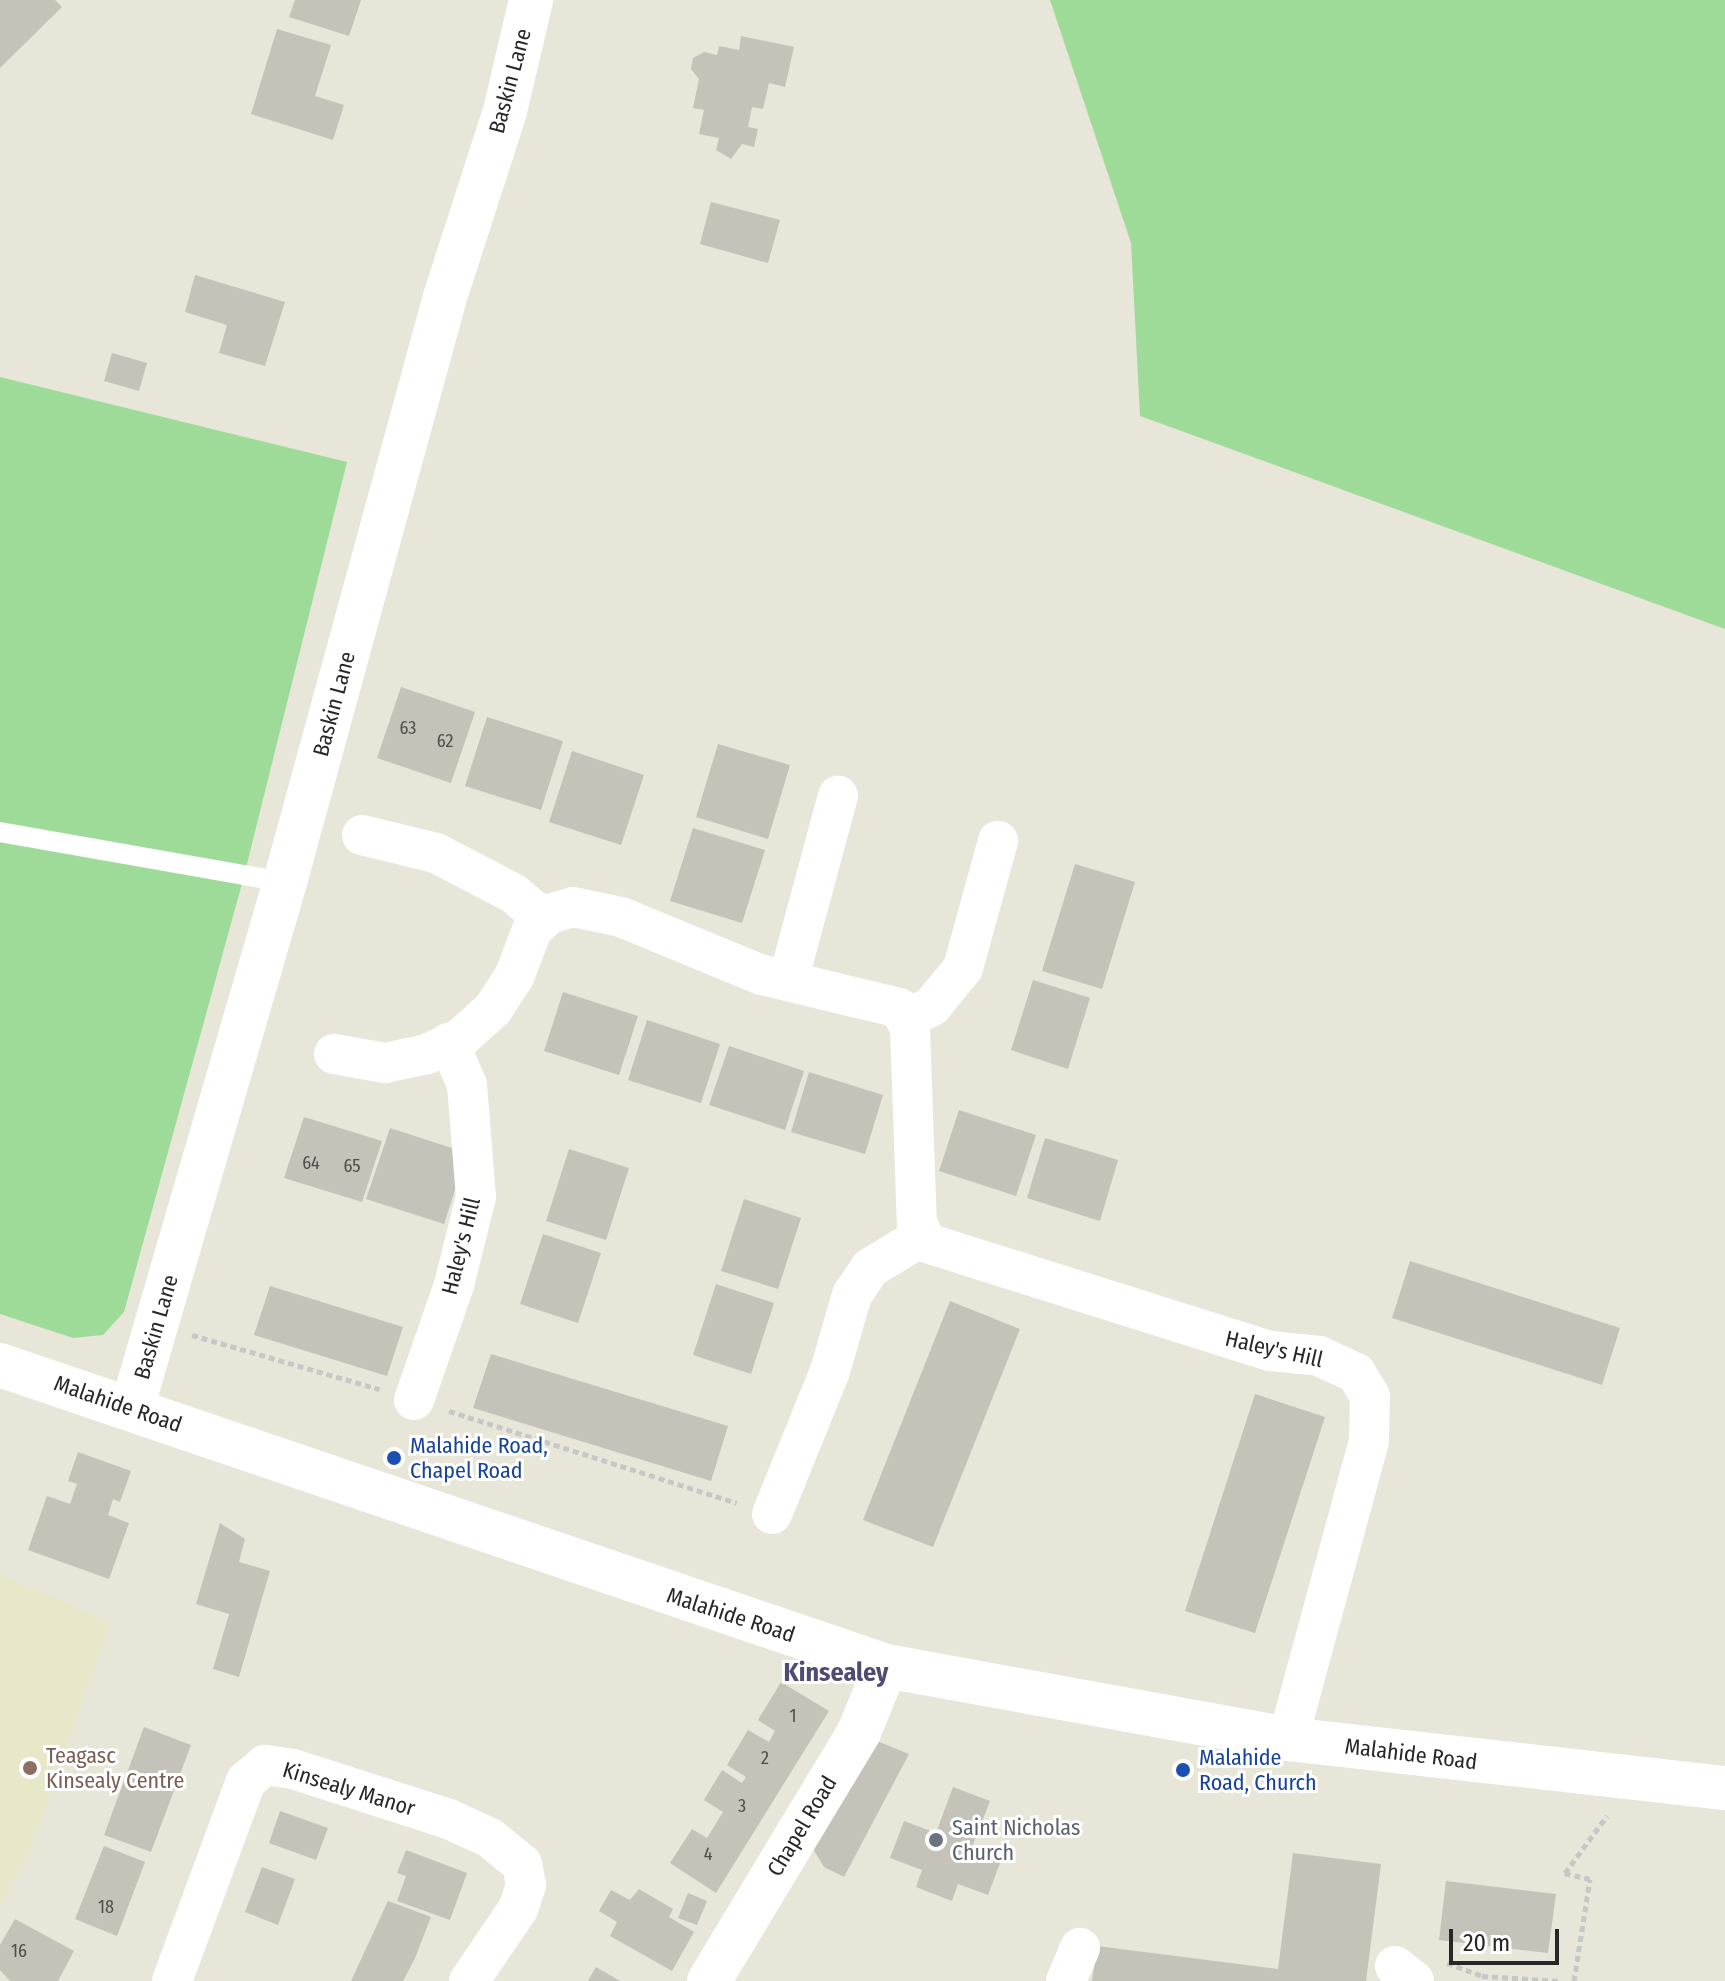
<!DOCTYPE html>
<style>
body{margin:0}
#map{position:relative;width:1725px;height:1981px;overflow:hidden;background:#e8e6d9;font-family:"Fira Sans Condensed",sans-serif}
div>[style]{position:absolute}
[style*='--x']{left:calc(var(--x)*1px);top:calc(var(--y)*1px);width:calc(var(--w)*1px);rotate:calc(var(--a)*1deg)}
.education>*{inset:0;background:#e9e7c9}
.green>*{inset:0;background:#9edb99}
.building>*{inset:0;background:#c4c2b9}
.path>*{height:5px;margin-top:-2.5px;transform-origin:0;background:repeating-linear-gradient(90deg,#c7c7c7 0 6px,transparent 0 10px)}
.lane>*{height:20px;margin:-10px;padding:0 10px;transform-origin:10px;border-radius:10px;background:#fff}
.street>*{height:40px;margin:-20px;padding:0 20px;transform-origin:20px;border-radius:20px;background:#fff}
.secondary>*{height:44px;margin:-22px;padding:0 22px;transform-origin:22px;border-radius:22px;background:#fff}
.dots>*{width:22px;height:22px;translate:-50% -50%;box-sizing:border-box;border:4px solid #fff;border-radius:50%}
span{translate:-50% -50%;white-space:nowrap;text-align:center;line-height:1.15;-webkit-text-stroke:6px #fff;paint-order:stroke}
.number-label{font-size:18px;color:#4e4e4c}
.number-label span{-webkit-text-stroke-width:0}
.street-label{font-size:22px;color:#272727}
.transit-label{font-size:22px;color:#164399}
.left{translate:0 -50%;text-align:left}
.education-label{font-size:22px;color:#785e54}
.worship-label{font-size:22px;color:#5b616d}
.quarter-label{font-size:26px;color:#4f4b73;font-weight:700}
.scale{position:absolute;left:1449px;top:1929px;width:110px;height:36px;box-sizing:border-box;border:4px solid #272727;border-top:0;padding-left:10px;font-size:24px;line-height:28px;white-space:nowrap;color:#272727;-webkit-text-stroke:6px #fff;paint-order:stroke}
</style>
<div id="map">
<div class="education">
<i style="clip-path:polygon(0 1574px,111px 1623px,30px 1851px,0 1909px)"></i>
</div>
<div class="green">
<i style="clip-path:polygon(1050px 0,1725px 0,1725px 629px,1140px 416px,1131px 243px)"></i>
<i style="clip-path:polygon(0 377px,347px 462px,243px 880px,124px 1312px,103px 1335px,73px 1338px,0 1314px)"></i>
</div>
<div class="building">
<i style="clip-path:polygon(0 0,55px 0,62px 7px,0 68px)"></i>
<i style="clip-path:polygon(295px 0,361px 0,349px 36px,289px 17px)"></i>
<i style="clip-path:polygon(277px 29px,331px 45px,315px 96px,344px 105px,333px 140px,251px 114px)"></i>
<i style="clip-path:polygon(741px 36px,794px 47px,785px 87px,769px 83px,763px 109px,752px 107px,748px 127px,758px 129px,754px 147px,742px 144px,731px 159px,716px 150px,719px 138px,699px 134px,704px 110px,693px 108px,699px 79px,691px 69px,693px 58px,704px 52px,717px 55px,719px 46px,739px 50px)"></i>
<i style="clip-path:polygon(711px 202px,780px 220px,768px 263px,700px 244px)"></i>
<i style="clip-path:polygon(195px 275px,285px 302px,265px 366px,219px 353px,227px 325px,185px 312px)"></i>
<i style="clip-path:polygon(112px 353px,147px 363px,139px 391px,104px 381px)"></i>
<i style="clip-path:polygon(401px 687px,475px 712px,451px 783px,377px 758px)"></i>
<i style="clip-path:polygon(487px 717px,563px 741px,541px 810px,465px 786px)"></i>
<i style="clip-path:polygon(718px 744px,790px 765px,768px 839px,696px 817px)"></i>
<i style="clip-path:polygon(572px 751px,644px 775px,621px 845px,549px 822px)"></i>
<i style="clip-path:polygon(693px 828px,765px 850px,742px 923px,670px 901px)"></i>
<i style="clip-path:polygon(1075px 864px,1135px 882px,1102px 989px,1042px 971px)"></i>
<i style="clip-path:polygon(1033px 980px,1090px 998px,1068px 1069px,1011px 1050px)"></i>
<i style="clip-path:polygon(563px 992px,638px 1016px,619px 1075px,544px 1051px)"></i>
<i style="clip-path:polygon(647px 1020px,720px 1044px,701px 1103px,628px 1080px)"></i>
<i style="clip-path:polygon(729px 1046px,804px 1071px,785px 1130px,709px 1105px)"></i>
<i style="clip-path:polygon(809px 1072px,883px 1095px,865px 1154px,791px 1132px)"></i>
<i style="clip-path:polygon(959px 1110px,1036px 1135px,1016px 1196px,939px 1171px)"></i>
<i style="clip-path:polygon(304px 1117px,382px 1141px,362px 1202px,284px 1178px)"></i>
<i style="clip-path:polygon(390px 1128px,467px 1153px,444px 1224px,366px 1199px)"></i>
<i style="clip-path:polygon(1045px 1138px,1118px 1160px,1100px 1221px,1027px 1198px)"></i>
<i style="clip-path:polygon(569px 1149px,629px 1168px,606px 1240px,546px 1221px)"></i>
<i style="clip-path:polygon(744px 1199px,801px 1218px,778px 1289px,721px 1271px)"></i>
<i style="clip-path:polygon(543px 1234px,601px 1253px,578px 1323px,520px 1304px)"></i>
<i style="clip-path:polygon(1410px 1261px,1620px 1328px,1602px 1385px,1392px 1318px)"></i>
<i style="clip-path:polygon(716px 1284px,774px 1303px,751px 1374px,693px 1355px)"></i>
<i style="clip-path:polygon(270px 1286px,403px 1327px,387px 1376px,254px 1335px)"></i>
<i style="clip-path:polygon(950px 1301px,1020px 1329px,933px 1547px,863px 1520px)"></i>
<i style="clip-path:polygon(491px 1354px,728px 1426px,711px 1481px,473px 1408px)"></i>
<i style="clip-path:polygon(1255px 1394px,1325px 1417px,1255px 1633px,1185px 1611px)"></i>
<i style="clip-path:polygon(78px 1452px,131px 1471px,120px 1502px,113px 1499px,108px 1515px,129px 1523px,109px 1579px,28px 1550px,47px 1496px,70px 1504px,77px 1484px,68px 1481px)"></i>
<i style="clip-path:polygon(220px 1523px,245px 1539px,239px 1562px,270px 1571px,239px 1677px,213px 1669px,229px 1614px,196px 1604px)"></i>
<i style="clip-path:polygon(781px 1682px,829px 1711px,716px 1893px,670px 1863px,692px 1829px,707px 1838px,723px 1812px,704px 1800px,722px 1770px,742px 1783px,746px 1777px,727px 1765px,748px 1730px,769px 1742px,775px 1731px,758px 1720px)"></i>
<i style="clip-path:polygon(144px 1727px,191px 1745px,151px 1852px,104px 1835px)"></i>
<i style="clip-path:polygon(877px 1741px,909px 1754px,844px 1877px,824px 1867px,813px 1849px)"></i>
<i style="clip-path:polygon(953px 1787px,990px 1801px,972px 1847px,1002px 1858px,988px 1895px,958px 1884px,952px 1901px,916px 1887px,922px 1870px,890px 1858px,904px 1821px,936px 1833px)"></i>
<i style="clip-path:polygon(280px 1811px,328px 1828px,316px 1860px,269px 1843px)"></i>
<i style="clip-path:polygon(104px 1846px,145px 1862px,117px 1936px,75px 1919px)"></i>
<i style="clip-path:polygon(406px 1850px,467px 1873px,450px 1920px,397px 1901px,406px 1876px,397px 1873px)"></i>
<i style="clip-path:polygon(1293px 1853px,1381px 1864px,1366px 1981px,1092px 1981px,1097px 1946px,1278px 1969px)"></i>
<i style="clip-path:polygon(262px 1867px,295px 1879px,278px 1925px,245px 1912px)"></i>
<i style="clip-path:polygon(1446px 1881px,1556px 1894px,1548px 1953px,1439px 1940px)"></i>
<i style="clip-path:polygon(639px 1889px,673px 1909px,669px 1917px,694px 1932px,672px 1971px,610px 1936px,617px 1922px,599px 1911px,611px 1890px,630px 1900px)"></i>
<i style="clip-path:polygon(688px 1893px,707px 1901px,697px 1925px,678px 1918px)"></i>
<i style="clip-path:polygon(388px 1901px,431px 1917px,415px 1958px,403px 1981px,351px 1981px)"></i>
<i style="clip-path:polygon(15px 1919px,74px 1951px,58px 1981px,10px 1981px,0 1970px,0 1945px)"></i>
<i style="clip-path:polygon(596px 1967px,620px 1981px,588px 1981px)"></i>
</div>
<div class="path">
<i style="--x:192;--y:1335;--w:195;--a:16.1"></i>
<i style="--x:449;--y:1411;--w:302;--a:17.7"></i>
<i style="--x:1447;--y:1963;--w:37;--a:20"></i>
<i style="--x:1482;--y:1976;--w:77;--a:3.7"></i>
<i style="--x:1574;--y:1981;--w:103;--a:-81.1"></i>
<i style="--x:1590;--y:1879;--w:26;--a:-167"></i>
<i style="--x:1565;--y:1873;--w:71;--a:-53.6"></i>
</div>
<div class="lane">
<i style="--x:0;--y:832;--w:289;--a:10"></i>
</div>
<div class="street">
<i style="--x:362;--y:835;--w:76;--a:13.7"></i>
<i style="--x:436;--y:853;--w:87;--a:27.5"></i>
<i style="--x:513;--y:893;--w:39;--a:40"></i>
<i style="--x:788;--y:981;--w:192;--a:-74.9"></i>
<i style="--x:907;--y:1019;--w:28;--a:-27"></i>
<i style="--x:932;--y:1006;--w:49;--a:-50.8"></i>
<i style="--x:963;--y:968;--w:132;--a:-74.6"></i>
<i style="--x:334;--y:1054;--w:52;--a:10"></i>
<i style="--x:385;--y:1063;--w:43;--a:-12.1"></i>
<i style="--x:427;--y:1054;--w:38;--a:-25"></i>
<i style="--x:461;--y:1038;--w:43;--a:-42.2"></i>
<i style="--x:493;--y:1009;--w:38;--a:-57"></i>
<i style="--x:514;--y:977;--w:50;--a:-69"></i>
<i style="--x:532;--y:930;--w:23;--a:-43"></i>
<i style="--x:549;--y:914;--w:25;--a:-16"></i>
<i style="--x:573;--y:907;--w:49;--a:11.8"></i>
<i style="--x:621;--y:917;--w:152;--a:22.4"></i>
<i style="--x:762;--y:975;--w:141;--a:13.5"></i>
<i style="--x:899;--y:1008;--w:23;--a:61"></i>
<i style="--x:910;--y:1028;--w:196;--a:88"></i>
<i style="--x:917;--y:1224;--w:21;--a:62"></i>
<i style="--x:927;--y:1243;--w:360;--a:17.5"></i>
<i style="--x:1270;--y:1351;--w:49;--a:5.8"></i>
<i style="--x:1319;--y:1356;--w:41;--a:24.7"></i>
<i style="--x:1356;--y:1373;--w:27;--a:59"></i>
<i style="--x:1370;--y:1396;--w:45;--a:91.3"></i>
<i style="--x:1369;--y:1441;--w:309;--a:105.2"></i>
<i style="--x:414;--y:1400;--w:122;--a:-70.8"></i>
<i style="--x:454;--y:1285;--w:91;--a:-76"></i>
<i style="--x:476;--y:1197;--w:112;--a:-94.6"></i>
<i style="--x:467;--y:1085;--w:46;--a:-113.2"></i>
<i style="--x:772;--y:1514;--w:154;--a:-67.9"></i>
<i style="--x:830;--y:1371;--w:79;--a:-73.9"></i>
<i style="--x:852;--y:1295;--w:32;--a:-56"></i>
<i style="--x:870;--y:1268;--w:62;--a:-31.1"></i>
<i style="--x:1395;--y:1966;--w:24;--a:38"></i>
<i style="--x:172;--y:1981;--w:213;--a:-69.7"></i>
<i style="--x:246;--y:1781;--w:25;--a:-40"></i>
<i style="--x:265;--y:1765;--w:28;--a:8"></i>
<i style="--x:293;--y:1769;--w:164;--a:17.8"></i>
<i style="--x:449;--y:1819;--w:45;--a:24.9"></i>
<i style="--x:490;--y:1838;--w:41;--a:39.1"></i>
<i style="--x:522;--y:1864;--w:21;--a:79"></i>
<i style="--x:526;--y:1885;--w:25;--a:108"></i>
<i style="--x:518;--y:1909;--w:87;--a:124.2"></i>
<i style="--x:1066;--y:1981;--w:36;--a:-67"></i>
</div>
<div class="secondary">
<i style="--x:0;--y:1365;--w:936;--a:18.76"></i>
<i style="--x:886;--y:1666;--w:409;--a:10.3"></i>
<i style="--x:1288;--y:1739;--w:440;--a:6.4"></i>
<i style="--x:132;--y:1408;--w:548;--a:-73.78"></i>
<i style="--x:285;--y:882;--w:606;--a:-74.7"></i>
<i style="--x:445;--y:297;--w:195;--a:-72.1"></i>
<i style="--x:505;--y:111;--w:114;--a:-76.8"></i>
<i style="--x:709;--y:1981;--w:291;--a:-58.9"></i>
<i style="--x:859;--y:1732;--w:71;--a:-67.8"></i>
</div>
<div class="dots">
<i style="left:394px;top:1458px;background:#1a4fb4"></i>
<i style="left:30px;top:1768px;background:#8d6e63"></i>
<i style="left:1183px;top:1770px;background:#1a4fb4"></i>
<i style="left:936px;top:1840px;background:#6b7280"></i>
</div>
<div class="number-label">
<span style="left:408px;top:728px">63</span>
<span style="left:445px;top:741px">62</span>
<span style="left:311px;top:1163px">64</span>
<span style="left:352px;top:1166px">65</span>
<span style="left:793px;top:1716px">1</span>
<span style="left:765px;top:1758px">2</span>
<span style="left:742px;top:1806px">3</span>
<span style="left:708px;top:1854px">4</span>
<span style="left:106px;top:1907px">18</span>
<span style="left:19px;top:1951px">16</span>
</div>
<div class="street-label">
<span style="left:510px;top:81px;rotate:-75deg">Baskin Lane</span>
<span style="left:334px;top:704px;rotate:-75deg">Baskin Lane</span>
<span style="left:461px;top:1246px;rotate:-76deg">Haley's Hill</span>
<span style="left:156px;top:1327px;rotate:-74deg">Baskin Lane</span>
<span style="left:1274px;top:1349px;rotate:13deg">Haley's Hill</span>
<span style="left:118px;top:1404px;rotate:19deg">Malahide Road</span>
<span style="left:731px;top:1615px;rotate:18deg">Malahide Road</span>
<span style="left:1411px;top:1754px;rotate:7deg">Malahide Road</span>
<span style="left:349px;top:1789px;rotate:17deg">Kinsealy Manor</span>
<span style="left:802px;top:1826px;rotate:-59deg">Chapel Road</span>
</div>
<div class="transit-label">
<span class="left" style="left:410px;top:1458px">Malahide Road,<br>Chapel Road</span>
<span class="left" style="left:1199px;top:1770px">Malahide<br>Road, Church</span>
</div>
<div class="education-label">
<span class="left" style="left:46px;top:1768px">Teagasc<br>Kinsealy Centre</span>
</div>
<div class="worship-label">
<span class="left" style="left:952px;top:1840px">Saint Nicholas<br>Church</span>
</div>
<div class="quarter-label">
<span style="left:836px;top:1673px">Kinsealey</span>
</div>
<div class="scale">20 m</div>
</div>
